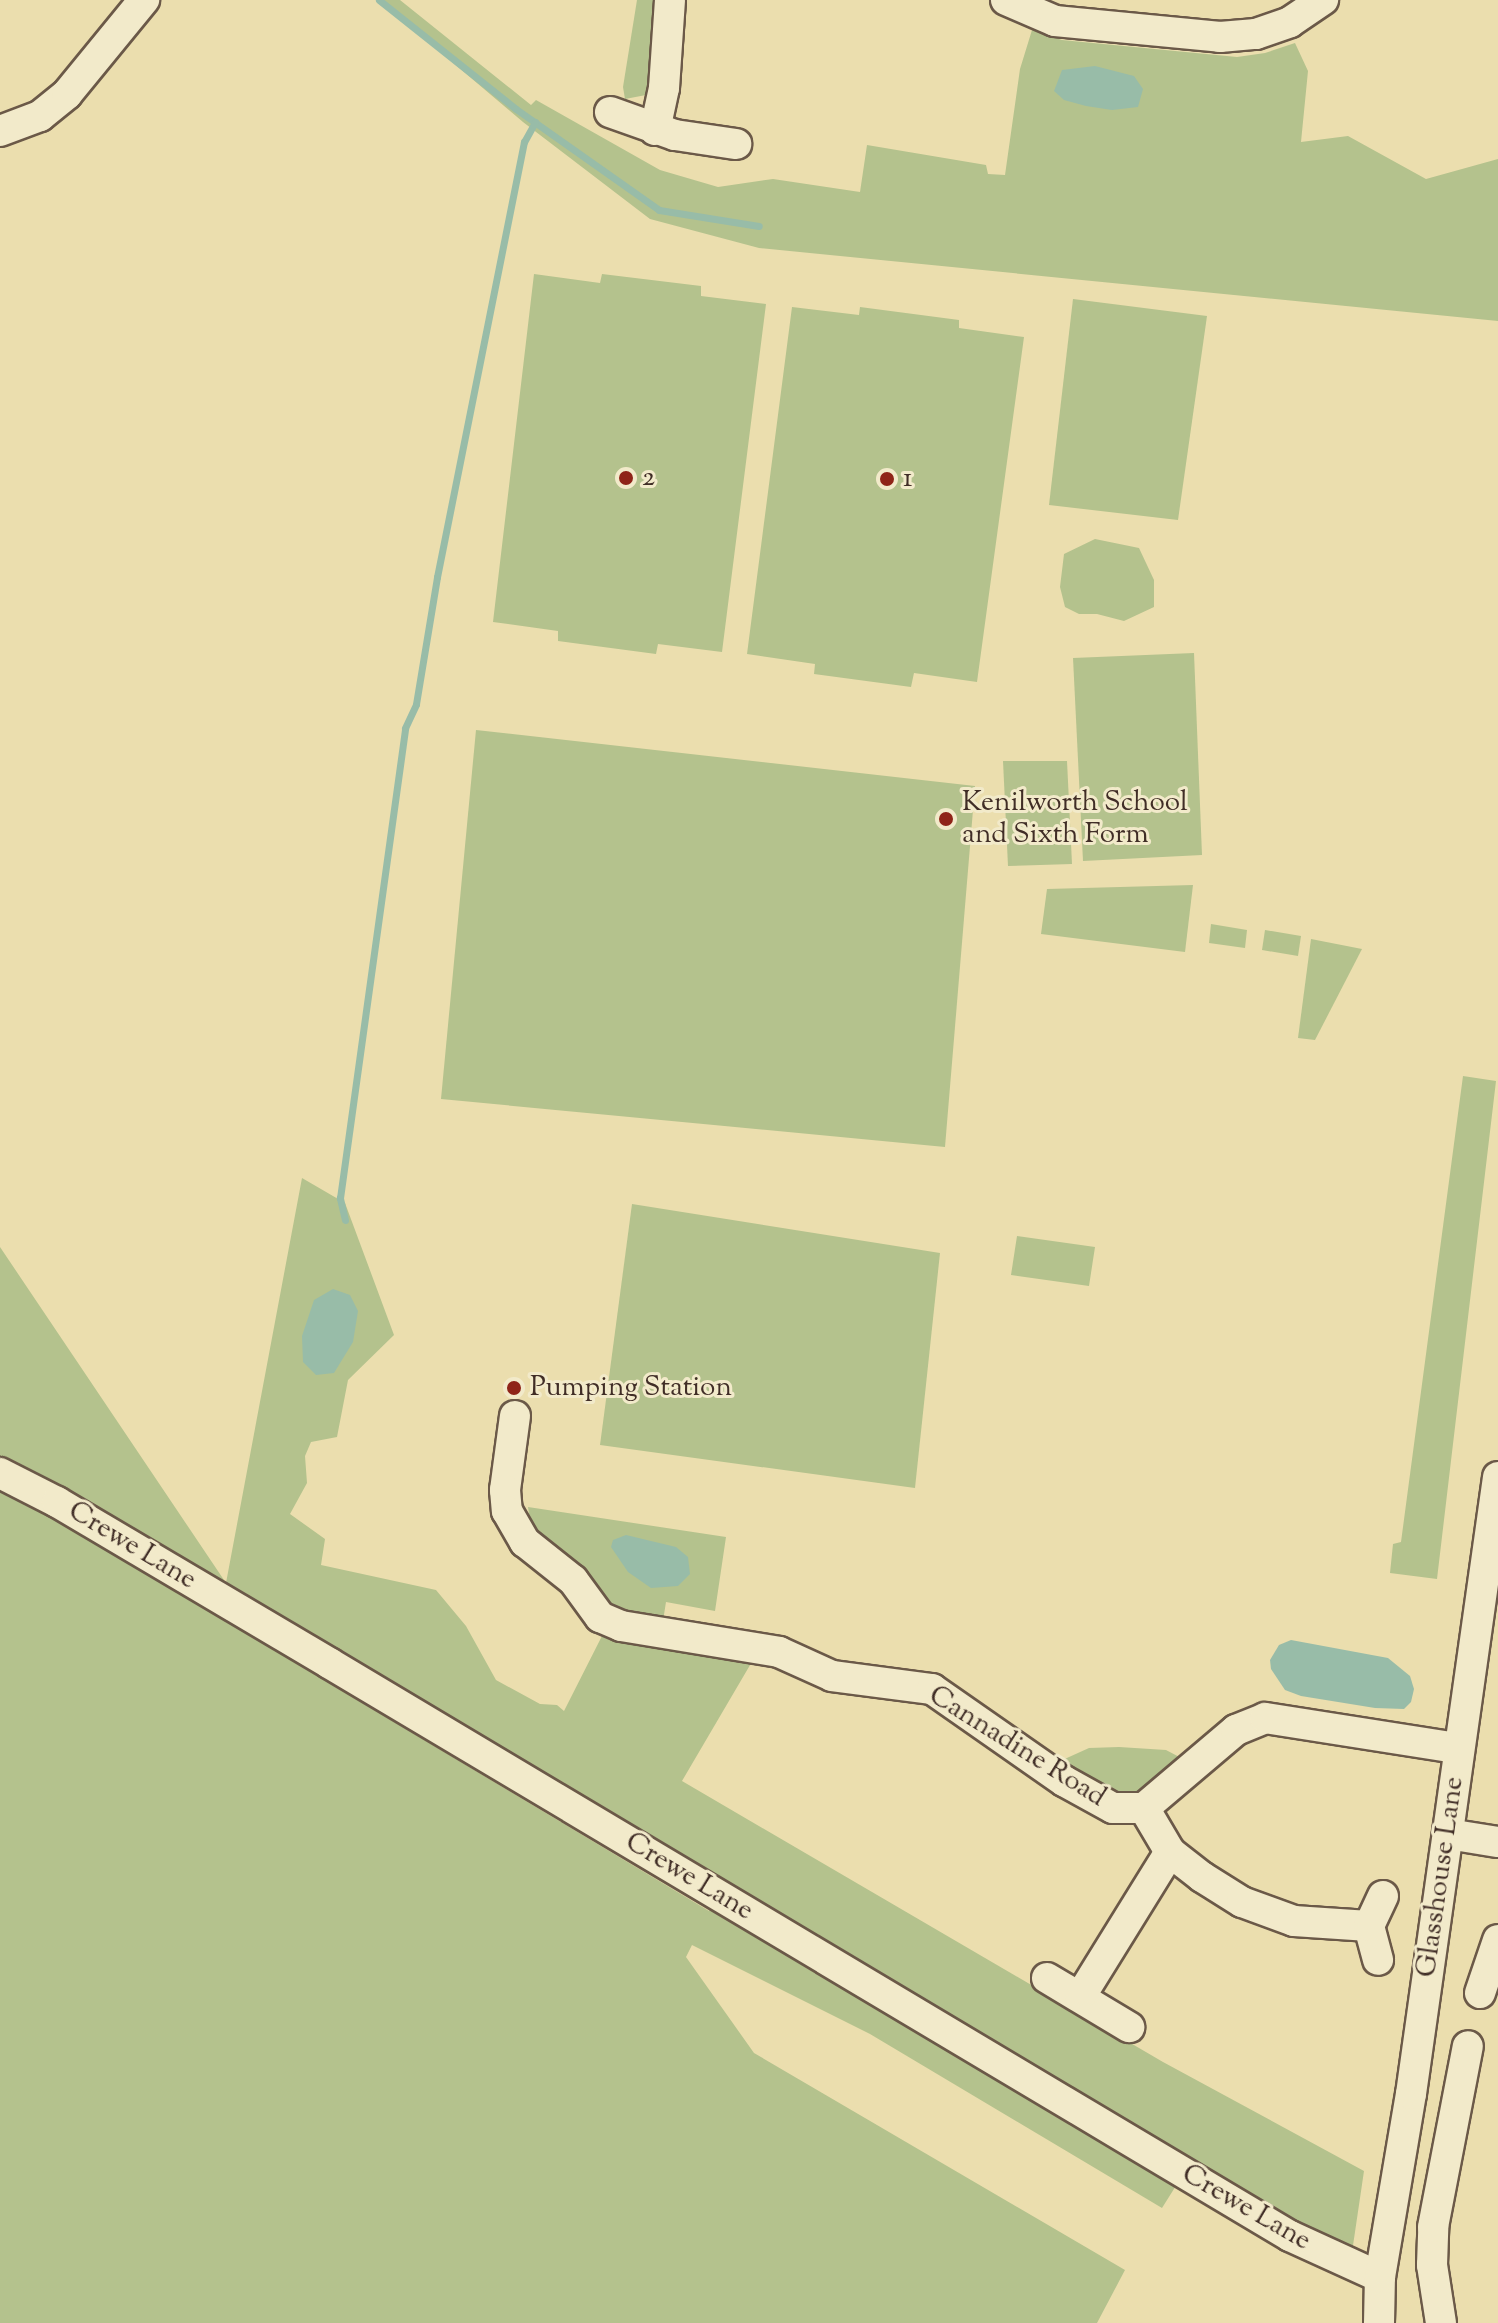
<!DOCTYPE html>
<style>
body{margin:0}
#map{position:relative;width:1498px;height:2323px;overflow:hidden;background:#ebdeae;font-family:"Sorts Mill Goudy",serif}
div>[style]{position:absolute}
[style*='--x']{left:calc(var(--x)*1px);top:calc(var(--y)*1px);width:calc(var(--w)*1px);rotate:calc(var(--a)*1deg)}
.green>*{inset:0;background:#b4c28d}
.water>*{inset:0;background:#98bca8}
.stream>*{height:7px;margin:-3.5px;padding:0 3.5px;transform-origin:3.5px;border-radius:3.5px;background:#98bca8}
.roads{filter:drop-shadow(2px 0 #6b5948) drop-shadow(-2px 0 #6b5948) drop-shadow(0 2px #6b5948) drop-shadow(0 -2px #6b5948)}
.minor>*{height:30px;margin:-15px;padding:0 15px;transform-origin:15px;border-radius:15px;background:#f2eaca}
.dots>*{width:22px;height:22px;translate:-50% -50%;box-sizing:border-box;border:4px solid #f2eaca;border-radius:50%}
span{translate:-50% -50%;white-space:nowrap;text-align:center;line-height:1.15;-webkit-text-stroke:6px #f2eaca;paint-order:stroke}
.poi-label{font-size:28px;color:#402d26}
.left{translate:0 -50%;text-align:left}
.street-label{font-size:28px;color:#402d26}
</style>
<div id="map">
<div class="green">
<i style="clip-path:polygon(379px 0,400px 0,531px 105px,536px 100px,660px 170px,718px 187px,773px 179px,860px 192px,867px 145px,986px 165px,988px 174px,1005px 175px,1020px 69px,1032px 30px,1062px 40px,1237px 57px,1265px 53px,1295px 43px,1308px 71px,1301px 142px,1348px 136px,1426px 179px,1498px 159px,1498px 321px,759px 248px,650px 219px,523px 122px)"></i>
<i style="clip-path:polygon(637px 0,656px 0,654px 85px,646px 95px,625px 99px,623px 87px)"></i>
<i style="clip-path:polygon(534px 274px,600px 283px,602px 274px,701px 286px,701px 296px,766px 304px,722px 652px,658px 644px,656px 654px,558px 641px,558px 631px,493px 622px)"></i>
<i style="clip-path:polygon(1073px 299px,1207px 316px,1178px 520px,1049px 505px)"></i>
<i style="clip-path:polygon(792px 307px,859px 315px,860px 307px,959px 320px,959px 328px,1024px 337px,977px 682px,914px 673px,911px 687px,814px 674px,815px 664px,747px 654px)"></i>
<i style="clip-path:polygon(1095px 539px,1139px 548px,1154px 580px,1154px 607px,1124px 621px,1097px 614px,1079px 614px,1065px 607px,1060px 587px,1064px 554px)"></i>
<i style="clip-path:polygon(1194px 653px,1202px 855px,1083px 861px,1073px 658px)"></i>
<i style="clip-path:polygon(476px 730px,975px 786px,945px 1147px,441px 1099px)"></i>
<i style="clip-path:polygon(1003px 761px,1067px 761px,1072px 864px,1008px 866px)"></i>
<i style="clip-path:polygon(1193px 885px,1185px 952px,1041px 934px,1047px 889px)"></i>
<i style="clip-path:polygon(1211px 924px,1247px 930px,1245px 948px,1209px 943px)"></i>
<i style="clip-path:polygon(1265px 930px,1301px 936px,1298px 956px,1262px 950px)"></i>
<i style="clip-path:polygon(1311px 939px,1362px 949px,1315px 1040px,1298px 1038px)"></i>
<i style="clip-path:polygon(1463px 1076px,1496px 1081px,1437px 1579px,1390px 1573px,1393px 1544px,1401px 1542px)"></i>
<i style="clip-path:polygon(302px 1178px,345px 1203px,394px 1335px,348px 1380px,337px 1437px,311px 1442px,305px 1456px,307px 1483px,290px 1514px,325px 1539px,321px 1565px,436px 1590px,466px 1626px,496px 1680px,540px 1704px,557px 1705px,564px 1711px,604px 1632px,753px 1660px,682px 1781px,1163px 2062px,1364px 2171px,1351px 2259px,1184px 2173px,1162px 2208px,870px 2034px,692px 1945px,686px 1957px,754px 2053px,1125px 2270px,1097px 2323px,0 2323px,0 1490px,51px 1516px,709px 1911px,718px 1895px,0 1463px,0 1247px,226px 1583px)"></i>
<i style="clip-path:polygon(632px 1204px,940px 1253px,915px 1488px,600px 1445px)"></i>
<i style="clip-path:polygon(1017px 1236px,1095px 1247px,1089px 1286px,1011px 1275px)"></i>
<i style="clip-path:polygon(528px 1507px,726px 1537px,715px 1611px,666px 1602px,663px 1621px,612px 1610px,531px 1528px)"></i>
<i style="clip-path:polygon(1119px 1747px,1166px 1750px,1185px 1760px,1148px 1789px,1133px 1793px,1117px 1793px,1058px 1762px,1089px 1748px)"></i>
</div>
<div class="water">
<i style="clip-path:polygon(1095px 66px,1134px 76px,1143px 89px,1138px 107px,1112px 110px,1086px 106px,1064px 100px,1054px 91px,1062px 70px)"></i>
<i style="clip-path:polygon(333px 1289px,350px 1295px,358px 1311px,353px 1342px,334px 1373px,316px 1375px,303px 1362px,302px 1336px,314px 1300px)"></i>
<i style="clip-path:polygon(626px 1535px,676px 1547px,688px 1557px,690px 1574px,678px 1586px,651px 1588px,628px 1572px,611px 1547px,613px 1540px)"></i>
<i style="clip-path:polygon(1291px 1640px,1388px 1658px,1410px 1676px,1414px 1689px,1411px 1702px,1404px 1709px,1375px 1708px,1301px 1696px,1285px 1690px,1271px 1669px,1270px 1660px,1279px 1645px)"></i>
</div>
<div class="stream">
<i style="--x:379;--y:0;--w:175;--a:38.5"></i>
<i style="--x:516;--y:109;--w:175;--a:35.2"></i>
<i style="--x:659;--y:210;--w:101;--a:9.1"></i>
<i style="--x:345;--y:1220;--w:23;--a:-103"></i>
<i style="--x:340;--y:1198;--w:474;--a:-82.1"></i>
<i style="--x:405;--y:728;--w:26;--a:-65"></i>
<i style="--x:416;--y:704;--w:129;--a:-80.6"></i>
<i style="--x:437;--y:577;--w:444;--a:-78.7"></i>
<i style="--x:524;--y:142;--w:23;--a:-61"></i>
</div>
<div class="roads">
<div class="minor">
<i style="--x:1006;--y:0;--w:53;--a:23.2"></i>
<i style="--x:1055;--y:21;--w:166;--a:5.5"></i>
<i style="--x:1220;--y:37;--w:36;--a:-5"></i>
<i style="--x:1256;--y:34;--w:36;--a:-19"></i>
<i style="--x:1290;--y:22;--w:40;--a:-34"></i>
<i style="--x:610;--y:112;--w:69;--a:19.5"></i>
<i style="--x:675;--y:135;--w:62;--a:8.4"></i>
<i style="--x:655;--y:130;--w:43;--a:-77.9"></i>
<i style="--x:664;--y:88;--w:88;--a:-86.1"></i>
<i style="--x:0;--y:131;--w:43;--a:-20.6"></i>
<i style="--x:40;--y:116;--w:35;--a:-39"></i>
<i style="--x:67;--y:94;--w:122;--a:-50.7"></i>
<i style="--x:515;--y:1416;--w:75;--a:97.7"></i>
<i style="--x:505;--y:1490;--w:21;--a:85"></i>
<i style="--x:507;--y:1511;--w:36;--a:60"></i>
<i style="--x:525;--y:1542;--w:61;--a:38.4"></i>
<i style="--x:573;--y:1580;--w:46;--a:53.9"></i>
<i style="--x:600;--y:1617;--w:23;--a:23"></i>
<i style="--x:621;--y:1626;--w:160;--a:9.3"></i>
<i style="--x:779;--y:1652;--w:58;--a:24.4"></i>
<i style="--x:832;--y:1676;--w:101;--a:7.4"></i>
<i style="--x:932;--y:1689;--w:161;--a:34.9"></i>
<i style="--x:1064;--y:1781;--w:56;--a:28.9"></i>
<i style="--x:1113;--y:1808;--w:31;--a:0"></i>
<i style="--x:1144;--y:1808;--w:121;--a:-40.3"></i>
<i style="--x:1236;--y:1730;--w:31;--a:-22"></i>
<i style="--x:1265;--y:1718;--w:194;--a:8.9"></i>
<i style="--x:0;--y:1473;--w:64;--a:27"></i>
<i style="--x:57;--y:1502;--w:316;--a:30.6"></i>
<i style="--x:329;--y:1663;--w:1119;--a:30.81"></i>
<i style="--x:1290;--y:2236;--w:99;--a:24.5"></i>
<i style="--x:1144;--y:1808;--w:51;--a:59.4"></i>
<i style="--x:1170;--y:1852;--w:41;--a:38"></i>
<i style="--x:1202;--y:1877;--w:47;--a:32"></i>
<i style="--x:1242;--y:1902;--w:55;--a:20.1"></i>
<i style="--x:1294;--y:1921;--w:75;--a:3.8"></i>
<i style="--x:1369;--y:1926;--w:35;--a:75"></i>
<i style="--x:1448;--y:1834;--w:51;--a:9.1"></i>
<i style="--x:1369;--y:1926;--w:33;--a:-65"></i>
<i style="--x:1047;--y:1978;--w:96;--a:30.9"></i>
<i style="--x:1480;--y:1993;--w:56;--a:-71.2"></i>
<i style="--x:1080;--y:1997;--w:171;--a:-58.2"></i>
<i style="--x:1379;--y:2323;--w:46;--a:-88.8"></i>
<i style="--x:1380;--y:2277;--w:186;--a:-80.4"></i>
<i style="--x:1411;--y:2094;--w:623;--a:-81.97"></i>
<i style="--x:1441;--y:2323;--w:59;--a:-98.8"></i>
<i style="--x:1432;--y:2265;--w:38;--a:-88"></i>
<i style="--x:1433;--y:2227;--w:184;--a:-79.1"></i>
</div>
</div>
<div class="dots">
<i style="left:626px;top:478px;background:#8f2418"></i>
<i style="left:887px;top:479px;background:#8f2418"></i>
<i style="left:946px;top:819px;background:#8f2418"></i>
<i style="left:514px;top:1388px;background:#8f2418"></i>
</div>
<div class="poi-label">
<span class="left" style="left:642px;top:478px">2</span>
<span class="left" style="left:903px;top:479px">1</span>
<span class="left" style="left:962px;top:819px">Kenilworth School<br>and Sixth Form</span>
<span class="left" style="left:530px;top:1388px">Pumping Station</span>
</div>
<div class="street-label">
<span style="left:132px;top:1546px;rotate:31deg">Crewe Lane</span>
<span style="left:1017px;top:1747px;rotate:32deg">Cannadine Road</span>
<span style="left:689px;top:1877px;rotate:31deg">Crewe Lane</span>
<span style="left:1441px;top:1877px;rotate:-82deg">Glasshouse Lane</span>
<span style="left:1246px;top:2208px;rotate:30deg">Crewe Lane</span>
</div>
</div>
